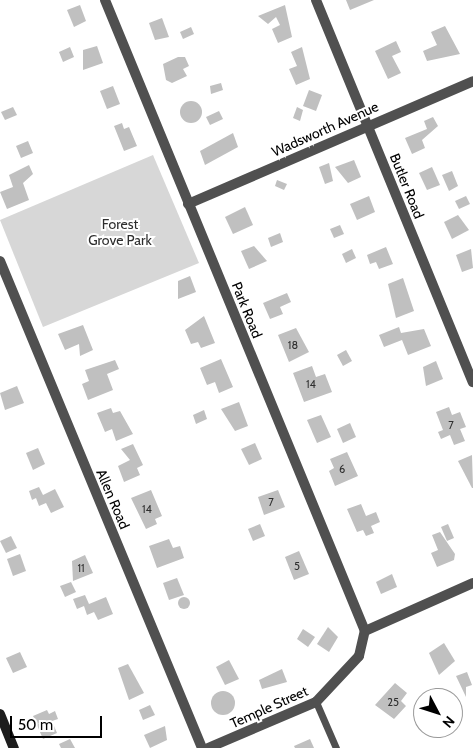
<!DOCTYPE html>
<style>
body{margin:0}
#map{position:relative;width:473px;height:748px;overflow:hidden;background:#fff;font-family:Cabin,sans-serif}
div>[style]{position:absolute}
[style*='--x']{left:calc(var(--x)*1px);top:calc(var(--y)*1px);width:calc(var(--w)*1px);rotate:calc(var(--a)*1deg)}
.green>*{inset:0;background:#d7d7d7}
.building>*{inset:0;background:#c0c0c0}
.round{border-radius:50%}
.lane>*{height:7px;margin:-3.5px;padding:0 3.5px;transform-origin:3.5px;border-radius:3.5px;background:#505050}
.street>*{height:10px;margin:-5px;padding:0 5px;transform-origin:5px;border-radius:5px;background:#505050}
.secondary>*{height:10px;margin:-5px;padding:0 5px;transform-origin:5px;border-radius:5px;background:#1d1d1d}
span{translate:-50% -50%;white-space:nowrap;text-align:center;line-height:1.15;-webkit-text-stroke:4px #fff;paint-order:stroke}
.number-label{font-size:11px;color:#303030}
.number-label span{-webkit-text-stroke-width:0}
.street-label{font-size:14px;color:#000}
.park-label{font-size:14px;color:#2e2e2e}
.north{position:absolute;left:413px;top:688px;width:50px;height:50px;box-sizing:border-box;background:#fff;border:1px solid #999;border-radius:50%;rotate:130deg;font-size:14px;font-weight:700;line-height:20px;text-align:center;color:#000}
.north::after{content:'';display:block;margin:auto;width:18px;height:22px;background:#000;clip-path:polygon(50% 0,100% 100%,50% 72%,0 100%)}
.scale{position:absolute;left:10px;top:716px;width:92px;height:22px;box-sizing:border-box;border:2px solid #000;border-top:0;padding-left:6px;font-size:15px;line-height:18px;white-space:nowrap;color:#000;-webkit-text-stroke:4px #fff;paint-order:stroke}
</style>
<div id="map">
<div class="green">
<i style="clip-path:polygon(153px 155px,199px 263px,43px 327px,0 220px)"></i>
</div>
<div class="building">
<i style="clip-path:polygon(346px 0,374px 0,350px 10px)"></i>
<i style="clip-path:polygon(80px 5px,86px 21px,74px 27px,67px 10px)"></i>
<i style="clip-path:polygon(285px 5px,292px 37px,278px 43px,272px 29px,280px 25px,276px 17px,268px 24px,258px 16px)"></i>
<i style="clip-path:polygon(162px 18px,169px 37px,155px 40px,149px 23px)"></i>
<i style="clip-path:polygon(445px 26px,460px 54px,427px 61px,423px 51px,437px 45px,431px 32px)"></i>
<i style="clip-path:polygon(191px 27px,194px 34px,183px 39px,180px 32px)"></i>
<i style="clip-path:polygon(396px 41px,401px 52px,392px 56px,401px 73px,388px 79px,375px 51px)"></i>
<i style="clip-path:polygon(97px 46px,103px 63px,83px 70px,83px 50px)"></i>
<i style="clip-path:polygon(70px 47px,74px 57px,63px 62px,59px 52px)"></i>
<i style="clip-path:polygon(302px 47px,310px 79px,296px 85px,289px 69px,297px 66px,291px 52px)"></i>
<i style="clip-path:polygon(178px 57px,185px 57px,189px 66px,183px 69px,187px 76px,172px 83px,166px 80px,163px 64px)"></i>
<i style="clip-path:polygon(221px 83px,223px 90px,211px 94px,210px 86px)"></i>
<i style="clip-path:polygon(113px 86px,120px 104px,107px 109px,100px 91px)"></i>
<i style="clip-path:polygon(309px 90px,322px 95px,316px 111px,303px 106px)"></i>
<i class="round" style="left:180px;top:101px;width:22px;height:22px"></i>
<i style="clip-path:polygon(13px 107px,17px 115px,5px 120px,1px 112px)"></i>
<i style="clip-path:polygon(297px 107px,303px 110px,300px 121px,293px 118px)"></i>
<i style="clip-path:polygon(219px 111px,223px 119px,210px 125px,206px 117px)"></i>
<i style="clip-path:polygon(433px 117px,438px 126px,422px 140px,425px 148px,412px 154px,405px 138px,427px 129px,424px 121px)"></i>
<i style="clip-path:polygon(122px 123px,124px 129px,129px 127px,137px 146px,124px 151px,114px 126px)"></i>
<i style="clip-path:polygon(233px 133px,238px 147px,205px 165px,200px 151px)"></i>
<i style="clip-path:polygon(28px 141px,33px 153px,21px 158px,16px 146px)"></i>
<i style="clip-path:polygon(354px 160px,361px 177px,348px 183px,335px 167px)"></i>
<i style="clip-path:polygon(329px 163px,333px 181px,325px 184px,319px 167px)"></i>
<i style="clip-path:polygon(29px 165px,33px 174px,23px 183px,29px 200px,7px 209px,0 192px,13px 187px,9px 175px)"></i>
<i style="clip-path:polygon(432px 167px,440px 185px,427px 190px,419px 173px)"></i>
<i style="clip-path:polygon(452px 171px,458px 186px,449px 191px,442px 175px)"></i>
<i style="clip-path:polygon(277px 180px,287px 184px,284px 190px,275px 186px)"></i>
<i style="clip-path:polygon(369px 196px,375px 212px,357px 220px,350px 204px)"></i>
<i style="clip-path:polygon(466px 196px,470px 204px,459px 209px,455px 201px)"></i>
<i style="clip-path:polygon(245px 207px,253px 225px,233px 234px,225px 217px)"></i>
<i style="clip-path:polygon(458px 215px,469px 230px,452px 239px,444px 222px)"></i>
<i style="clip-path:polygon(340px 225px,344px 234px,334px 238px,330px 229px)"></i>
<i style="clip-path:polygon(280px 233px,283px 242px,271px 247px,268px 238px)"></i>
<i style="clip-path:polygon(254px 246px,267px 261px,249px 269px,241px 251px)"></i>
<i style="clip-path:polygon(386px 247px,393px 264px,379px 269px,376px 262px,370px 264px,367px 255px)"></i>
<i style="clip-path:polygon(352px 249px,356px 258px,346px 263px,342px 254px)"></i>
<i style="clip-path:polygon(471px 249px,473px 268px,462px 272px,456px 255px)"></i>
<i style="clip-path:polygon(190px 276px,196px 292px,178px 299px,178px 281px)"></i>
<i style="clip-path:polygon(403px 278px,414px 311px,396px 318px,388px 284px)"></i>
<i style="clip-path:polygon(287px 293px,291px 302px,280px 307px,283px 314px,270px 319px,263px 303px)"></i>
<i style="clip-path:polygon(204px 316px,215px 343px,201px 348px,198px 342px,191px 344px,185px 330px)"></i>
<i style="clip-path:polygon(83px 325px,93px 350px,80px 356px,79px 344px,65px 350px,58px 334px)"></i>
<i style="clip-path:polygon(399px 327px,401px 333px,424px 329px,431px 346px,408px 355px,402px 340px,384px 347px,379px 335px)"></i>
<i style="clip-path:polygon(296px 328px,309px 352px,289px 362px,278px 335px)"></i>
<i style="clip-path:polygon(346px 350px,352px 361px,343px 366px,337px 355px)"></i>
<i style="clip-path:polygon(221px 359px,233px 387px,219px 393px,215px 382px,207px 385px,200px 368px)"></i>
<i style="clip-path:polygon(115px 360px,119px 369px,107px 374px,113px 390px,88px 400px,82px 384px,89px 381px,85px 370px)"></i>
<i style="clip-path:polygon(436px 361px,443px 379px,426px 386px,423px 367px)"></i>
<i style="clip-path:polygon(312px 366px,316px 377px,325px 374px,332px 392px,304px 402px,293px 373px)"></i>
<i style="clip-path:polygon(17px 386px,24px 403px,5px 410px,0 393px)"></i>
<i style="clip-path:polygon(239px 402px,248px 426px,235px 431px,221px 409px)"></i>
<i style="clip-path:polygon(449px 407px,452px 415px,460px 412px,466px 427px,460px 429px,465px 441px,454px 445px,450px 435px,441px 439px,438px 432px,443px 430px,436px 412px)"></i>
<i style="clip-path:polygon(111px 408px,113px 413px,120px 411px,133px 434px,116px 441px,112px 429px,105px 432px,97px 413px)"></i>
<i style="clip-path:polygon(204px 410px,207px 419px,196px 424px,193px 415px)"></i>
<i style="clip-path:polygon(321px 415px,331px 437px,317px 443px,307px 420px)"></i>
<i style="clip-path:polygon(350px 423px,356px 437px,343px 443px,337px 429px)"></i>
<i style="clip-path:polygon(255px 443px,262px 459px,249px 465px,241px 449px)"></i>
<i style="clip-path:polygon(133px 444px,143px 465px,137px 468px,140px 475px,124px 482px,118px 466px,130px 460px,121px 449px)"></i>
<i style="clip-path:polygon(38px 448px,45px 464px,33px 470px,26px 453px)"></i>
<i style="clip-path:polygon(347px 452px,358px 476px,335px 486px,329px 471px,334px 468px,330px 459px)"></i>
<i style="clip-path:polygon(472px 455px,473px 488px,472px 488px,458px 461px)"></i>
<i style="clip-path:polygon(39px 487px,43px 495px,55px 489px,64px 507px,51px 513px,46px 503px,39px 506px,36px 498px,32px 500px,29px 491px)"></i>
<i style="clip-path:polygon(151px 490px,162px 516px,155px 519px,157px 524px,146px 529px,131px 498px)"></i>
<i style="clip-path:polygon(278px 490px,285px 507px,264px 515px,258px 497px)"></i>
<i style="clip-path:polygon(361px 504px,366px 516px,376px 512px,380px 522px,371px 526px,374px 533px,366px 536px,363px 530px,357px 532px,347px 509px)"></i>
<i style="clip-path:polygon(260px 524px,265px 536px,253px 541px,248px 529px)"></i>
<i style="clip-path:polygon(448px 524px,454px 538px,447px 541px,441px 527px)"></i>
<i style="clip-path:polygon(440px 532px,455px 554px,454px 560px,437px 567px,431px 553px,438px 550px,432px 535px)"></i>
<i style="clip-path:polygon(11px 536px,17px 548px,6px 553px,0 541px)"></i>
<i style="clip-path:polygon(169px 539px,173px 548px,180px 546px,184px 558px,157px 568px,149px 546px)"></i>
<i style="clip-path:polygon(299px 551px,309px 574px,294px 580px,285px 557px)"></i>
<i style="clip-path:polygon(20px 554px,26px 571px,13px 576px,7px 559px)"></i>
<i style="clip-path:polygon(85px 555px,93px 573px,73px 581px,72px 561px)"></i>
<i style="clip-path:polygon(392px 574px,397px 587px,381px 594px,376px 582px)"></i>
<i style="clip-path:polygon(177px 578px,184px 595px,169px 600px,163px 583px)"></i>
<i style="clip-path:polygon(71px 582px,76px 592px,65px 597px,60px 586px)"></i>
<i style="clip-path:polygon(85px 595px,89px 604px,106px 597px,113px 614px,98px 620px,94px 612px,87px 615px,84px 606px,77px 609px,73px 599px)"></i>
<i class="round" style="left:178px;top:597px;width:12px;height:12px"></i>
<i style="clip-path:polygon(328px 627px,338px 637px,329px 652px,317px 644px)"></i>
<i style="clip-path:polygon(303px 629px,315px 637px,308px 647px,297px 639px)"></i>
<i style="clip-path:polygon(444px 643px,455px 661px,439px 675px,429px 653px)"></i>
<i style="clip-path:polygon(20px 652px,27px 667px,13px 673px,6px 658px)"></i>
<i style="clip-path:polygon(229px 660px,239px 679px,225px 685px,216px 667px)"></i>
<i style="clip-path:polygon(128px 664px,144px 693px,129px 700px,118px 668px)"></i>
<i style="clip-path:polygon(282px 669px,287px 682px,262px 689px,259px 680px)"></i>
<i style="clip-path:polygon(467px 672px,472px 685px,466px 687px,466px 697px,456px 676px)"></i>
<i style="clip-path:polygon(395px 683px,407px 693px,401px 701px,406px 706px,394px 719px,375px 705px)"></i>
<i class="round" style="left:211px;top:691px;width:24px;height:24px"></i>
<i style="clip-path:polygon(150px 705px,155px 715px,143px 720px,139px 710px)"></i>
<i style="clip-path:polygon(47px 710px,49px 714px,55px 711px,58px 719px,52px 721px,57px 733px,43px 739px,33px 716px)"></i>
<i style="clip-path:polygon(165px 726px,167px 740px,150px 748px,144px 735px)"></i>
<i style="clip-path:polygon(70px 739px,75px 748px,61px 748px,59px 744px)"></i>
<i style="clip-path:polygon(310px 739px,314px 748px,295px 748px,294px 746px)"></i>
</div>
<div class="lane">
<i style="--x:316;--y:702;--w:50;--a:66.5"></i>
</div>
<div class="street">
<i style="--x:105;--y:0;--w:682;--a:67.61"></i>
<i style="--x:316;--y:0;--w:413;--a:67.7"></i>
<i style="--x:188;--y:204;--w:310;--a:-23.3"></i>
<i style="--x:0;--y:261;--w:527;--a:67.47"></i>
<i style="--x:208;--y:748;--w:117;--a:-23.1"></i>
<i style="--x:316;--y:702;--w:63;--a:-46.9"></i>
<i style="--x:359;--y:656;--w:26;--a:-77"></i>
<i style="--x:365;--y:631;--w:118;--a:-24"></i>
</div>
<div class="secondary">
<i style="--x:0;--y:714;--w:37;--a:68"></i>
</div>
<div class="number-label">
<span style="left:293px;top:345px">18</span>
<span style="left:311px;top:384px">14</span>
<span style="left:451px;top:425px">7</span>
<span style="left:342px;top:469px">6</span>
<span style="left:271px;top:502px">7</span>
<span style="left:147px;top:509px">14</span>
<span style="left:297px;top:566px">5</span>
<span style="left:81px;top:568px">11</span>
<span style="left:393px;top:702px">25</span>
</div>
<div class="street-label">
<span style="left:325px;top:129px;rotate:-24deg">Wadsworth Avenue</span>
<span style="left:407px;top:186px;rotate:68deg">Butler Road</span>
<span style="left:247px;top:310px;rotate:68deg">Park Road</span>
<span style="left:113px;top:499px;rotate:67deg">Allen Road</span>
<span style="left:269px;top:707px;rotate:-24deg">Temple Street</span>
</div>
<div class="park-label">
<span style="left:120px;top:232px">Forest<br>Grove Park</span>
</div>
<div class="north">N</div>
<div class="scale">50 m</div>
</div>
